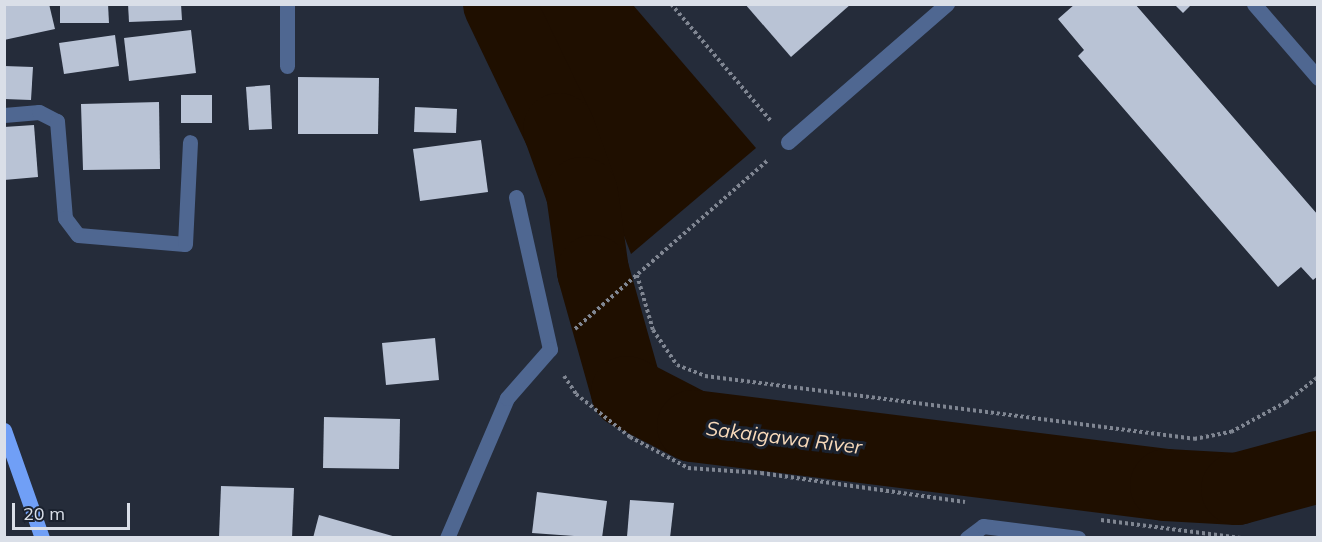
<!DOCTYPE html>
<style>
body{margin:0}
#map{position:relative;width:1322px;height:542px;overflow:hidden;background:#252c3a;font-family:Mulish,sans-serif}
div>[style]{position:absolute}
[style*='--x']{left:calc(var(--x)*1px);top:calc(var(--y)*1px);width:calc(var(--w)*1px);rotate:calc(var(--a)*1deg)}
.water>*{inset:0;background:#1f0f00}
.river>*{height:72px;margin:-36px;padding:0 36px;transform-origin:36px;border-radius:36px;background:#1f0f00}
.building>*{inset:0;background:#b9c3d5}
.path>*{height:4px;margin-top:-2px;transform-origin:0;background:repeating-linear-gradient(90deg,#808692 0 3px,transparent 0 6px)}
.lane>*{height:15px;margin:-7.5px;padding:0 7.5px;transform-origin:7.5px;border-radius:7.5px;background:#4f6791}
.street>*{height:15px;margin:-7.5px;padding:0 7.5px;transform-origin:7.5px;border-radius:7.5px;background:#4f6791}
.primary>*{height:15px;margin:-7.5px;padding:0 7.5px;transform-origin:7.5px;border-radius:7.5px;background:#709ff6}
span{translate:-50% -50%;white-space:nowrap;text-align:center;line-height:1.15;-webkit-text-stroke:6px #1b222f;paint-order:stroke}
.water-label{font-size:20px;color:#f7d9ba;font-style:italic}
.frame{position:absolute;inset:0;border:6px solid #dadfe8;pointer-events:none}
.scale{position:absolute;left:12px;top:503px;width:118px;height:27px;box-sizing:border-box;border:3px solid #dadfe8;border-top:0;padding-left:8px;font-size:18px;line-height:21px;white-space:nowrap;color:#dadfe8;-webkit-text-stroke:4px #1b222f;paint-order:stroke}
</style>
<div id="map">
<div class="water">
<i style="clip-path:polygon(535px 5px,633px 5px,756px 148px,631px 254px)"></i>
</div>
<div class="river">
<i style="--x:499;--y:4;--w:139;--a:64.4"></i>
<i style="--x:559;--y:129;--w:68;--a:70.2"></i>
<i style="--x:582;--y:193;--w:79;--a:82"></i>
<i style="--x:593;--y:271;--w:126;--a:74.3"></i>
<i style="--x:627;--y:392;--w:74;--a:27.3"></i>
<i style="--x:693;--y:426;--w:477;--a:7.1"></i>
<i style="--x:1166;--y:485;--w:71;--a:3.2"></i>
<i style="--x:1237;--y:489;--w:84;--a:-15.2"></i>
</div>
<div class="building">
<i style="clip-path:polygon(4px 4px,49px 4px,55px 29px,4px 40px)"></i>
<i style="clip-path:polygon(60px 4px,108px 4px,109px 23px,60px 23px)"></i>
<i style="clip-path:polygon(128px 4px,181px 4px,182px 20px,129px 22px)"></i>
<i style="clip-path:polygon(745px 4px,851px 4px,791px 57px)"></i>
<i style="clip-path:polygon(1075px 4px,1135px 4px,1318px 215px,1318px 276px,1313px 280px,1301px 267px,1278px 287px,1078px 56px,1084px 50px,1058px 19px)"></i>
<i style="clip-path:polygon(1174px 4px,1192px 4px,1183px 13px)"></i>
<i style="clip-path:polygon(191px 30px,196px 73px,129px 81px,124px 38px)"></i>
<i style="clip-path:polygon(115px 35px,119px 66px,64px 74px,59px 43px)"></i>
<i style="clip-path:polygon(4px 66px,33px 67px,31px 100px,4px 99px)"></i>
<i style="clip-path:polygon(298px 77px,379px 78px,378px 134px,298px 134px)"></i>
<i style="clip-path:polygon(270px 85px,272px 129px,249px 130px,246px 87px)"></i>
<i style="clip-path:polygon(181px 95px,212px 95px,212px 123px,181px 123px)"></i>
<i style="clip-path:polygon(159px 102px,160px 169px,83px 170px,81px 104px)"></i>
<i style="clip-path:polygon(415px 107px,457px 109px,456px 133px,414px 132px)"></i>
<i style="clip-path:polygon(34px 125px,38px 177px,4px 180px,4px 127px)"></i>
<i style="clip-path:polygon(481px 140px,488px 192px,420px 201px,413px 149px)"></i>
<i style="clip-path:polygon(435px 338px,439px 380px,386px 385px,382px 343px)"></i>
<i style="clip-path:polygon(324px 417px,400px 419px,399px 469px,323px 468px)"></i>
<i style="clip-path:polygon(221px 486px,294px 488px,292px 538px,219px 538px)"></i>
<i style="clip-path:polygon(537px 492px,607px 501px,602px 538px,532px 533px)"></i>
<i style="clip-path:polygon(630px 500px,674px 503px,670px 538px,627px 537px)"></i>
<i style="clip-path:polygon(319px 515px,396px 537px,396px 538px,313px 538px)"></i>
</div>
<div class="path">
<i style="--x:671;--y:4;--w:153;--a:49.5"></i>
<i style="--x:637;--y:275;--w:57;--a:73.8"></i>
<i style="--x:653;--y:330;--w:42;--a:55.6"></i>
<i style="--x:677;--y:365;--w:30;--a:21"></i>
<i style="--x:705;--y:376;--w:493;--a:7.3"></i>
<i style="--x:1194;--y:439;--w:38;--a:-11"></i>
<i style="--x:1231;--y:432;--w:63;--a:-28.6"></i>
<i style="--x:1286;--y:402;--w:41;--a:-38"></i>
<i style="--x:575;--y:329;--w:257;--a:-41.2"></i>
<i style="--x:564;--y:376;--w:22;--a:56"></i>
<i style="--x:576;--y:394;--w:69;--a:38.5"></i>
<i style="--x:630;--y:437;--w:66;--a:28.1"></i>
<i style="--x:688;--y:468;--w:73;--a:3.9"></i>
<i style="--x:761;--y:473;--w:206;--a:8.1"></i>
<i style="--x:1101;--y:520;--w:141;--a:7.3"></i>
</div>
<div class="lane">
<i style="--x:1254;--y:4;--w:98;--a:49.1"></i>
<i style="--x:287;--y:66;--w:62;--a:-90"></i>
<i style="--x:4;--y:115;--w:35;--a:-5"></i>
<i style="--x:39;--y:112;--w:20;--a:27"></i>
<i style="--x:57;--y:121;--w:97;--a:85.3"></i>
<i style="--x:65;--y:218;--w:21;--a:53"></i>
<i style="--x:78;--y:235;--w:107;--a:4.8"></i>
<i style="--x:185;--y:244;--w:102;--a:-87.2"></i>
<i style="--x:516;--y:197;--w:156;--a:77.4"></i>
</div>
<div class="street">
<i style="--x:788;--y:142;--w:211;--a:-41"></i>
<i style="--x:447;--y:538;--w:152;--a:-66.8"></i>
<i style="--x:507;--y:398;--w:65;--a:-48.7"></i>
<i style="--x:967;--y:538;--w:20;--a:-37"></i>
<i style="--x:983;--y:526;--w:96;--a:7.2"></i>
</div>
<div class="primary">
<i style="--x:4;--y:430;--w:114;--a:70.6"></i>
</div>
<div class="water-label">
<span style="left:784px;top:437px;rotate:7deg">Sakaigawa River</span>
</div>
<div class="frame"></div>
<div class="scale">20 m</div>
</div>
